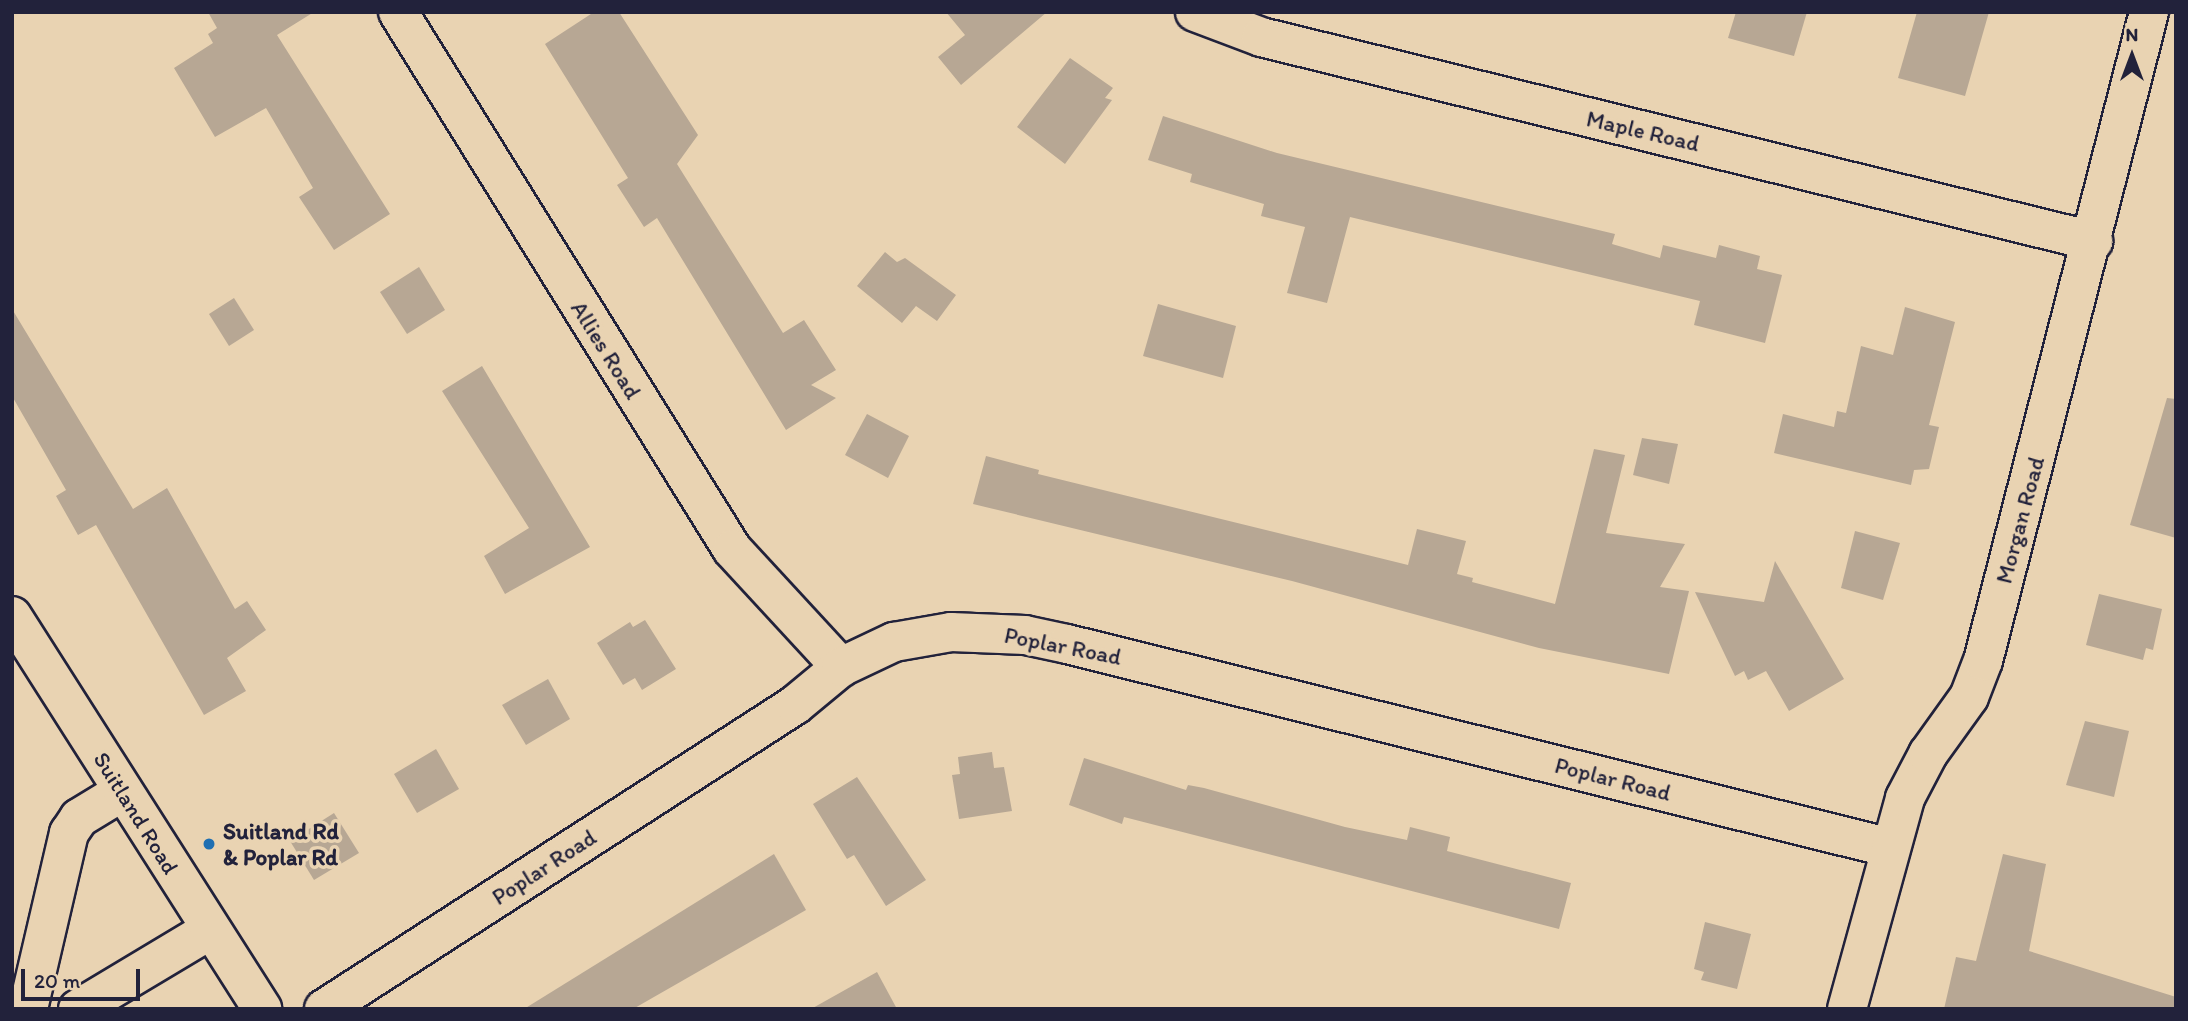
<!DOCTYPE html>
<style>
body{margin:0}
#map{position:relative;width:2188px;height:1021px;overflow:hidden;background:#e9d3b2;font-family:Itim,sans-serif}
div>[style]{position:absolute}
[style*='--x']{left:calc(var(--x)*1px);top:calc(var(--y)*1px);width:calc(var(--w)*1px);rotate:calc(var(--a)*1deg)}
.building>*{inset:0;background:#b7a794}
.roads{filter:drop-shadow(2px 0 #22223b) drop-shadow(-2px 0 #22223b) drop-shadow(0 2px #22223b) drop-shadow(0 -2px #22223b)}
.minor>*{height:38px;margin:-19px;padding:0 19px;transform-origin:19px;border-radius:19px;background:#e9d3b2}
.major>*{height:38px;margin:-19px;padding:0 19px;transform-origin:19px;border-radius:19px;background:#e9d3b2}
.dots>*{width:19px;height:19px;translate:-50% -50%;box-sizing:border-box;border:4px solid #e9d3b2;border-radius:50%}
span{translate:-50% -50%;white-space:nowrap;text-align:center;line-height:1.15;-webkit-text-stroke:7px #e9d3b2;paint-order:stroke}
.street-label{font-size:23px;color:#22223b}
.poi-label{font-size:23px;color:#22223b;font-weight:700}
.left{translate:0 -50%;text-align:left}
.frame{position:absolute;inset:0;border:14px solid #22223b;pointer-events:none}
.north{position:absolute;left:2097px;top:21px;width:70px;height:70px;-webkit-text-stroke:5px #e9d3b2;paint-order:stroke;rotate:0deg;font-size:19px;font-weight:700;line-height:28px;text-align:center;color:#22223b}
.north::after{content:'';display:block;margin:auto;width:24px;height:32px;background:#22223b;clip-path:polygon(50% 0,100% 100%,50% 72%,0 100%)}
.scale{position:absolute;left:21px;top:969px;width:119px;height:32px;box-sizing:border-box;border:4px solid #22223b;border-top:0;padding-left:9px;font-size:21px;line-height:24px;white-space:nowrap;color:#22223b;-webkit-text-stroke:5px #e9d3b2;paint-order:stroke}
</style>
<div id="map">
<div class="building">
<i style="clip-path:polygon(208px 12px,314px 12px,277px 35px,390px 214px,334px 250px,299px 197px,313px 188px,266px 108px,215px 137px,174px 68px,213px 43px,208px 34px,217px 28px)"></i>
<i style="clip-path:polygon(594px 12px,619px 12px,698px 135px,677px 164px,783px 333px,804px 320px,836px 370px,811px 385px,836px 398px,786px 430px,657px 218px,644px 227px,617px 185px,628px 178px,545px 44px)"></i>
<i style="clip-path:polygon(946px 12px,1047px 12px,961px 85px,938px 57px,965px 35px)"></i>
<i style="clip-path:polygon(1736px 12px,1807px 12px,1794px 56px,1728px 38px)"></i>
<i style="clip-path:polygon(1917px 12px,1989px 12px,1965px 96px,1898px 78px)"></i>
<i style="clip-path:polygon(1070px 58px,1113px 88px,1105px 98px,1112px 100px,1065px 164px,1017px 127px)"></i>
<i style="clip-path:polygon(1163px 116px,1277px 153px,1615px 234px,1612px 244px,1660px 258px,1663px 245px,1716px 258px,1719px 245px,1760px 256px,1757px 269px,1782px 275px,1765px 343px,1694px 325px,1700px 301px,1350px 217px,1327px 303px,1287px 293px,1305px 227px,1261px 216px,1264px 204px,1190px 182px,1192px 174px,1148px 160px)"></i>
<i style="clip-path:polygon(885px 252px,897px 262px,905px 258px,956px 295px,937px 321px,916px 306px,902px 323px,857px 286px)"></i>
<i style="clip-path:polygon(419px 267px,445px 310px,407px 334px,380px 292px)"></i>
<i style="clip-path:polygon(234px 298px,254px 330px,229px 346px,209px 314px)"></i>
<i style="clip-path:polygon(1158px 304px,1236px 326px,1223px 378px,1143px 356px)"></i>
<i style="clip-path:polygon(1905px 307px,1955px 322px,1929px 425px,1939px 427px,1929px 469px,1914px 470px,1911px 485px,1774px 453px,1783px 414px,1834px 427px,1837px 411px,1846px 413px,1861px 346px,1893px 355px)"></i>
<i style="clip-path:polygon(12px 309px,133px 509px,167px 488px,235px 609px,247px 601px,266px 630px,227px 658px,246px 691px,204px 715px,96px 525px,78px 535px,56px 496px,66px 490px,12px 396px)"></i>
<i style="clip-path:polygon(482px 366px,590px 547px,505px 594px,484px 556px,529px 528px,442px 391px)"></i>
<i style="clip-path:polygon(2167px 398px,2176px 399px,2176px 538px,2130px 525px)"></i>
<i style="clip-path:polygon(867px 414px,909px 436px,888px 478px,845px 455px)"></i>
<i style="clip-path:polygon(1642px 438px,1678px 444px,1669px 484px,1633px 475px)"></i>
<i style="clip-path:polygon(1594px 449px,1625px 455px,1606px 533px,1685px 544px,1660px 587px,1689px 591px,1669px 674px,1539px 648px,1292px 581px,973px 504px,986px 456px,1039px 470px,1038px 474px,1408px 565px,1417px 529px,1466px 541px,1457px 574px,1473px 578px,1472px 582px,1555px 604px)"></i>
<i style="clip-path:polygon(1855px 531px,1900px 543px,1883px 600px,1841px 588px)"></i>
<i style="clip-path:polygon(1775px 561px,1844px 679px,1789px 711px,1766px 671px,1748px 680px,1744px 671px,1735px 676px,1695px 592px,1764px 602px)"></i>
<i style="clip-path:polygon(2099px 594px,2162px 609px,2153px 650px,2146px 648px,2143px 660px,2086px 645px)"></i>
<i style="clip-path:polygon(645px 620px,676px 669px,642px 690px,635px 678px,623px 685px,597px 643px,630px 622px,633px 627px)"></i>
<i style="clip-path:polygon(548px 679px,570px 719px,526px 745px,502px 705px)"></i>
<i style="clip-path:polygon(2085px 721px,2129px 731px,2114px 797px,2066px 785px)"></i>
<i style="clip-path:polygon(436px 749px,459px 789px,417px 813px,394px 774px)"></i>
<i style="clip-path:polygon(992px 752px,994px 768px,1004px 767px,1012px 811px,959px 819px,952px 775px,960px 774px,958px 757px)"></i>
<i style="clip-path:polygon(1084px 758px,1186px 790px,1188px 785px,1204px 788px,1345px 827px,1407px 840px,1410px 827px,1450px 837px,1447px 851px,1571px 883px,1559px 929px,1124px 817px,1122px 824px,1069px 805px)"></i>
<i style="clip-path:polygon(857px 777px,926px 880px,886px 906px,854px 855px,847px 859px,813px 804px)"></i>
<i style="clip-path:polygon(334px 813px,359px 853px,314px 880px,290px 841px)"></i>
<i style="clip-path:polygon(774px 854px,806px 910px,633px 1009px,524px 1009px)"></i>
<i style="clip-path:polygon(2003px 854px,2046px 864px,2029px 951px,2176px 997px,2176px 1009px,1944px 1009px,1956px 957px,1976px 961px)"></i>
<i style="clip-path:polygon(1705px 922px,1751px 934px,1737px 989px,1701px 980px,1704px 972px,1694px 969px)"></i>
<i style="clip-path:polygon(877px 972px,897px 1009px,811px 1009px)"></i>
</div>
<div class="roads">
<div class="minor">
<i style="--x:398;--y:12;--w:632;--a:58.12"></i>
<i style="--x:732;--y:549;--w:161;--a:47.3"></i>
<i style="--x:1195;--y:12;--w:71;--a:20.7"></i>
<i style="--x:1261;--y:37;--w:857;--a:13.78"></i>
<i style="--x:28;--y:1009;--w:181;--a:-76.9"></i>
<i style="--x:69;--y:833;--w:18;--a:-56"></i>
<i style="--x:79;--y:818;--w:50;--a:-31.2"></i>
<i style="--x:78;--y:1009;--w:154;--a:-30.9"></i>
<i style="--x:324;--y:1009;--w:561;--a:-32.84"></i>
<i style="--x:795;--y:705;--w:60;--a:-39.6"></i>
<i style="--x:841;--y:667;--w:59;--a:-25.3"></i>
<i style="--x:894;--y:642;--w:58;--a:-10"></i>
<i style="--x:951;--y:632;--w:74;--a:2.3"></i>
<i style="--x:1025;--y:635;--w:43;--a:12.1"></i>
<i style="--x:1067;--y:644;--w:845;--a:13.9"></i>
<i style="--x:1847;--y:1009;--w:219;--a:-74.6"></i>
<i style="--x:1905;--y:798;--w:50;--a:-62.4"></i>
<i style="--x:1928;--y:754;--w:70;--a:-54.3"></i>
<i style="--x:1969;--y:697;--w:39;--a:-69"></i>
<i style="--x:1983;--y:661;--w:670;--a:-75.65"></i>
</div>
<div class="major">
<i style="--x:12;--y:616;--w:466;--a:57.5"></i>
</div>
</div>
<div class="dots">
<i style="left:209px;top:844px;background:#1f6fb2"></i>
</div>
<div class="street-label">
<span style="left:1643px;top:131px;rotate:13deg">Maple Road</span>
<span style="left:606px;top:350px;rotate:58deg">Allies Road</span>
<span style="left:2020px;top:520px;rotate:-75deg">Morgan Road</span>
<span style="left:1063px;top:646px;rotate:11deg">Poplar Road</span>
<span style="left:1613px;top:779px;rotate:14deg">Poplar Road</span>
<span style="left:136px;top:813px;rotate:58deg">Suitland Road</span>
<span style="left:544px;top:867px;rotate:-33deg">Poplar Road</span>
</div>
<div class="poi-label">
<span class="left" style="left:223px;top:844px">Suitland Rd<br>&amp; Poplar Rd</span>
</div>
<div class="frame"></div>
<div class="north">N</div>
<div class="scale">20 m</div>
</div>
